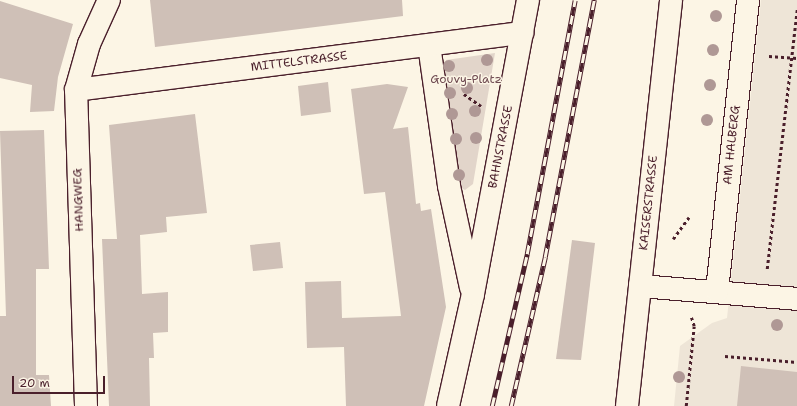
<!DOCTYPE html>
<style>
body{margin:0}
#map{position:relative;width:797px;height:406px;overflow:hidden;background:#fcf5e5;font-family:"Shantell Sans",sans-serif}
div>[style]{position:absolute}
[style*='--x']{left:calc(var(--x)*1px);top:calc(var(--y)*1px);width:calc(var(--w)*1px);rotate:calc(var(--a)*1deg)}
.built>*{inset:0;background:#eee5d7}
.green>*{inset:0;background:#e2d5ca}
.building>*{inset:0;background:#cfc0b7}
.path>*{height:2.5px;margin-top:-1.25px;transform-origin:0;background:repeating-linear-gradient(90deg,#4a1f2b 0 3px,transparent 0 6px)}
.roads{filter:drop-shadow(1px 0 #4a1f2b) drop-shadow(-1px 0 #4a1f2b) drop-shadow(0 1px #4a1f2b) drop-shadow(0 -1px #4a1f2b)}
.minor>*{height:22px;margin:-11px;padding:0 11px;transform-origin:11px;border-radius:11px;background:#fcf5e5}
.major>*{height:22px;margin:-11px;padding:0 11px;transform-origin:11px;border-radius:11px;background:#fcf5e5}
.rail>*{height:4.5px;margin-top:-2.25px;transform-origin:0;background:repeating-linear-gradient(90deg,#fcf5e5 0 9px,#4a1f2b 0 18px);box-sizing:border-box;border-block:1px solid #4a1f2b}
.trees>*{width:12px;height:12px;margin:-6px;border-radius:50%;background:#af9895}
span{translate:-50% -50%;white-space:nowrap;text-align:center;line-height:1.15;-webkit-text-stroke:3px #fcf5e5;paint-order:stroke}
.street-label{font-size:12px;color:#4a1f2b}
.park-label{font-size:12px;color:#704c53}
.scale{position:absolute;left:12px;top:376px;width:93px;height:18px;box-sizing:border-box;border:2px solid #4a1f2b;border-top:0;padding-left:5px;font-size:12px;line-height:14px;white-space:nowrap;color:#4a1f2b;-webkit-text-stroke:3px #fcf5e5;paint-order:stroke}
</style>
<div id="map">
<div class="built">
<i style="clip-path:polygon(761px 0,797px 0,797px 406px,674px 406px,680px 346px,712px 323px,727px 318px)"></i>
</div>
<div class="green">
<i style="clip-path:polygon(495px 53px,473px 184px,465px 190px,456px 185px,442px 68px,446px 60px)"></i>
</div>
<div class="building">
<i style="clip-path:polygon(150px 0,402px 0,403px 16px,155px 47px)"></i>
<i style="clip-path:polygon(0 1px,73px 24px,58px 77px,54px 111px,30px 112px,32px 85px,0 78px)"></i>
<i style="clip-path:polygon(328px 82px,331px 112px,301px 116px,298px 86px)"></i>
<i style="clip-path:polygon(387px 84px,408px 87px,393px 129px,408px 127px,416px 204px,420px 203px,421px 211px,431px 209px,446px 307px,424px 406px,346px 406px,344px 347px,307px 348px,305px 282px,341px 281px,342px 318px,401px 316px,385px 192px,364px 194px,351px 89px)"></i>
<i style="clip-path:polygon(195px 114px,207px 213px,166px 217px,167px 232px,140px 235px,142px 294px,168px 292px,168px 332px,153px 333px,154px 358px,149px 358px,150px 406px,109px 406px,102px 239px,117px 239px,109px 125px)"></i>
<i style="clip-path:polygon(44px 130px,49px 269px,36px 269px,36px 375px,49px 375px,51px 406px,0 406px,0 316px,6px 316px,0 131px)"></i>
<i style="clip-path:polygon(572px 240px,595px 243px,581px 360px,556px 359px)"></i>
<i style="clip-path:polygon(280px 242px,283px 268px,253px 271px,250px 245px)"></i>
<i style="clip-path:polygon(741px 366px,797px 372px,797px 406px,737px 406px)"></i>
</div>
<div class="path">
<i style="--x:769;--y:56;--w:28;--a:4"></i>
<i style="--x:464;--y:94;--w:21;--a:35"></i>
<i style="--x:673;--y:239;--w:27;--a:-54"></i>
<i style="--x:767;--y:269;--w:263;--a:-83.4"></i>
<i style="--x:725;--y:356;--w:72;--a:4.8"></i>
<i style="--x:686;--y:406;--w:80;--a:-84.3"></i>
<i style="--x:694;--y:326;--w:9;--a:-108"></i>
</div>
<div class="roads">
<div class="minor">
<i style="--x:429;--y:45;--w:142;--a:81.9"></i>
<i style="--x:449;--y:186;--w:104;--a:77.8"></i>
<i style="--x:76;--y:90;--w:450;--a:-7.3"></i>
<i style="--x:640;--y:286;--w:158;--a:4.7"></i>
<i style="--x:717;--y:291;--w:293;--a:-83.9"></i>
<i style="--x:86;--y:406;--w:316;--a:-91.8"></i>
<i style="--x:76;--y:90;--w:48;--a:-74.2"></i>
<i style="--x:89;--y:44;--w:48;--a:-65.6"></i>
<i style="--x:448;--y:406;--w:115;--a:-77.4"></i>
<i style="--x:473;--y:294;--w:299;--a:-79.4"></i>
</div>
<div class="major">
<i style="--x:627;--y:406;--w:408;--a:-83.8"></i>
</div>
</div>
<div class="rail">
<i style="--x:492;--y:406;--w:156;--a:-77"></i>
<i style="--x:527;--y:254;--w:258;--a:-79.3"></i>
<i style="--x:511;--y:406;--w:153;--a:-77.1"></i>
<i style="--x:545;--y:257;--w:262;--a:-79.2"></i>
</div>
<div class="trees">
<i style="left:716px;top:16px"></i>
<i style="left:713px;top:50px"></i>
<i style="left:487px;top:60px"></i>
<i style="left:449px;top:66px"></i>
<i style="left:710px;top:85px"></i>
<i style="left:467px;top:88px"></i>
<i style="left:450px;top:93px"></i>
<i style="left:475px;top:111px"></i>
<i style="left:452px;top:114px"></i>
<i style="left:707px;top:120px"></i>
<i style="left:476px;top:138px"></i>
<i style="left:456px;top:139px"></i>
<i style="left:459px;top:175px"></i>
<i style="left:777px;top:325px"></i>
<i style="left:679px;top:377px"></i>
</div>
<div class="street-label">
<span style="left:299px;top:62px;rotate:-7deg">MITTELSTRASSE</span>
<span style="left:732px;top:145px;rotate:-84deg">AM HALBERG</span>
<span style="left:501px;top:147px;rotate:-79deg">BAHNSTRASSE</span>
<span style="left:79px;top:200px;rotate:-92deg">HANGWEG</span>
<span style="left:649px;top:203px;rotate:-84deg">KAISERSTRASSE</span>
</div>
<div class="park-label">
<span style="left:466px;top:80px">Gouvy-Platz</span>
</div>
<div class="scale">20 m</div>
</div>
